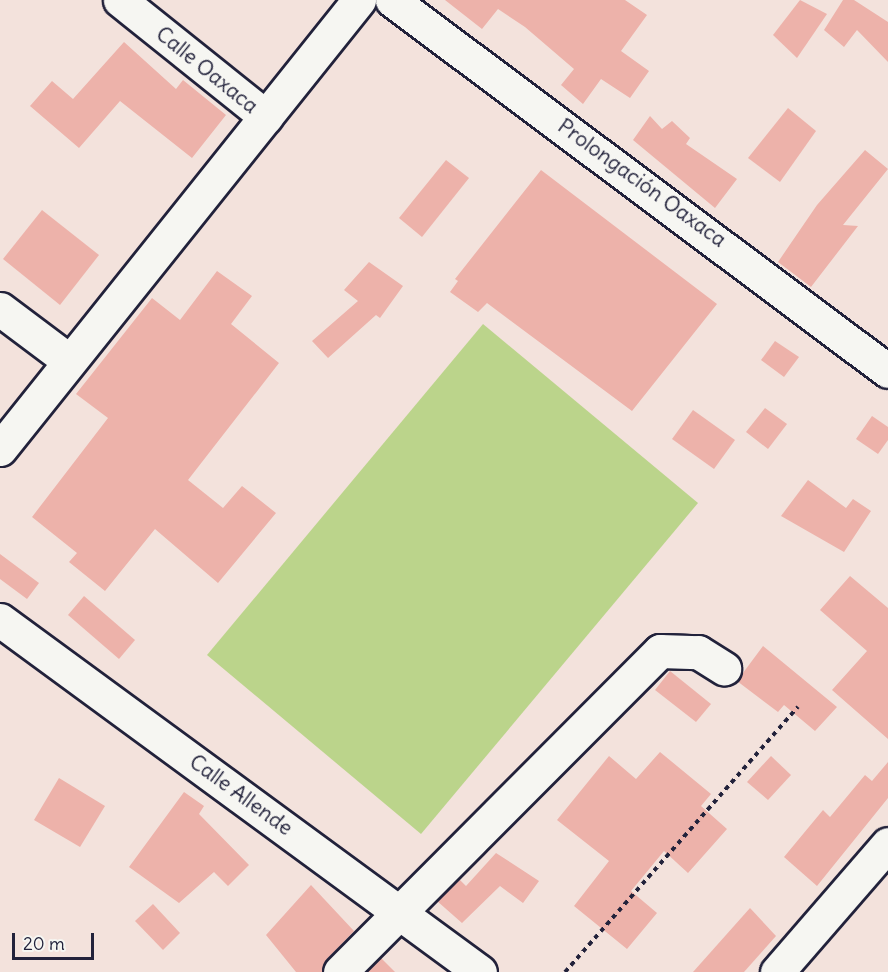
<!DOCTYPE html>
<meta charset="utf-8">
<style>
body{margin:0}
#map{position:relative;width:888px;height:972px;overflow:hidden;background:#f3e2dc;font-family:Delius,sans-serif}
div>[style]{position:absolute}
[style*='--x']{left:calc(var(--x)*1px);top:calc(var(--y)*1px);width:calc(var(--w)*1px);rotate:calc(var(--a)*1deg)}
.green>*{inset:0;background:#bbd48b}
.building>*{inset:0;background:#edb2aa}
.path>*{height:4px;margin-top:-2px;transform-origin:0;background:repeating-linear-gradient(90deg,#22223b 0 4.5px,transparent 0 9px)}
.roads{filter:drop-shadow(2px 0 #22223b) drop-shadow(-2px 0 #22223b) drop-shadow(0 2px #22223b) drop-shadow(0 -2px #22223b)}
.minor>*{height:33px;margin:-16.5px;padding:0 16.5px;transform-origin:16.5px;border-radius:16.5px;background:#f6f6f2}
span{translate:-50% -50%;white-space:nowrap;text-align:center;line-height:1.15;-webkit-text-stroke:6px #f6f6f2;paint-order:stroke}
.street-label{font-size:21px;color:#22223b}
.scale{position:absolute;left:12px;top:933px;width:82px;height:27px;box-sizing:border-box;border:3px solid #22223b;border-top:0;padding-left:8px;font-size:18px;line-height:21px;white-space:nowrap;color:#22223b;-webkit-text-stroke:4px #f6f6f2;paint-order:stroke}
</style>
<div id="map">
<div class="green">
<i style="clip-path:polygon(483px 324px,698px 503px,421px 834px,207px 655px)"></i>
</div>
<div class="building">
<i style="clip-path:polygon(445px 0,625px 0,647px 15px,621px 51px,649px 71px,630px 98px,601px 79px,583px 104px,561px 85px,574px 69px,525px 27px,498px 9px,482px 29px)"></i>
<i style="clip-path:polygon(800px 0,827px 14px,797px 58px,773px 35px)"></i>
<i style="clip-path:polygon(843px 0,854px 0,888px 22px,888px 62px,857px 30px,844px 47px,824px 30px)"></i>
<i style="clip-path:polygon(124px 42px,176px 89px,183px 80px,226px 115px,192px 158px,120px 101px,79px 148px,30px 106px,52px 81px,73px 99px)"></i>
<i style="clip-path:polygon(788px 108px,816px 131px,780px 182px,748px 158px)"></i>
<i style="clip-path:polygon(650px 116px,662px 129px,672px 121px,690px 138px,686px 144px,737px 179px,715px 208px,633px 140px)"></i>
<i style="clip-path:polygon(865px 150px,888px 169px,843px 225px,858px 226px,811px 287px,778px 262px,817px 205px)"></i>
<i style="clip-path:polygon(446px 160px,469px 178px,422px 237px,399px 218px)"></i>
<i style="clip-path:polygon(541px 170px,717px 304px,632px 411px,487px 303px,478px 312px,450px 292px,458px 281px,455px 279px)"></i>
<i style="clip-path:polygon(42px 210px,99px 255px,60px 305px,3px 259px)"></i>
<i style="clip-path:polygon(369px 262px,403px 286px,380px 318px,376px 315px,328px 358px,312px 341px,358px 301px,344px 290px)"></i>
<i style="clip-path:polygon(217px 271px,252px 296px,231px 324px,279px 363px,188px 480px,223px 508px,242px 486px,276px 513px,218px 583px,155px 529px,105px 591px,69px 562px,77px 553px,32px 517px,108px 418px,76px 394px,152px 298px,180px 320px)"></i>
<i style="clip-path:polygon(775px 341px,799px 357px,784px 377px,761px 360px)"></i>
<i style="clip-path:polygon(765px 408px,787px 424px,768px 449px,746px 432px)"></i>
<i style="clip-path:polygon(693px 410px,735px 440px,714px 469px,672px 439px)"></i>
<i style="clip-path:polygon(872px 416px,888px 427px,888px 440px,878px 454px,856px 439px)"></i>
<i style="clip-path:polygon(808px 480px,846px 508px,853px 499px,871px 511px,844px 552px,781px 516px)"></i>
<i style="clip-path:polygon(0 554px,39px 583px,27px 599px,0 579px)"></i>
<i style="clip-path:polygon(850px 576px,888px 608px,888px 739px,832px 690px,867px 651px,820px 610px)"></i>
<i style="clip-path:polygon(84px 596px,135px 640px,119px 659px,68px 615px)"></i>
<i style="clip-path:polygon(763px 646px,837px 707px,815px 731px,784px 705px,778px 712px,737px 681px)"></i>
<i style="clip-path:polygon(670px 671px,711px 704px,696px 722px,655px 690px)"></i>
<i style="clip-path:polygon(660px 752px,711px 794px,701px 806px,727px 829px,688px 873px,664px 851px,631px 891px,657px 913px,627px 949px,574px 906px,609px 861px,557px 820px,609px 756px,636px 779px)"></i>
<i style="clip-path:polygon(771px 756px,791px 775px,768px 800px,747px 782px)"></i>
<i style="clip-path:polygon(888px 762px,888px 798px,817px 886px,784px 857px,823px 810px,830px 817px,865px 775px,872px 781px)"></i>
<i style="clip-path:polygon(59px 778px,105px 806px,80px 847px,34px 820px)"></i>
<i style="clip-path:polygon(184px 792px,204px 806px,199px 814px,249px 865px,228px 886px,214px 872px,179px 903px,129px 867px)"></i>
<i style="clip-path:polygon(496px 853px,539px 881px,523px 903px,500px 886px,462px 923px,437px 901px,459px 879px,466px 886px)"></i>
<i style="clip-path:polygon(311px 885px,354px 931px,327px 959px,322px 972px,296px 972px,266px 935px)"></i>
<i style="clip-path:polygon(153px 904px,180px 933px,163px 950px,135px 921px)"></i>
<i style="clip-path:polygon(750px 908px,776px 936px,744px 972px,693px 972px)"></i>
<i style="clip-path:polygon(381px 958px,395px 972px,366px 972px)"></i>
</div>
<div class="path">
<i style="--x:565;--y:972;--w:353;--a:-48.7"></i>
</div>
<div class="roads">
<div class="minor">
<i style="--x:120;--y:0;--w:187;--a:38.7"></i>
<i style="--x:392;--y:0;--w:619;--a:36.8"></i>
<i style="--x:0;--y:309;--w:85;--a:36.9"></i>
<i style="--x:0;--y:449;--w:575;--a:-51.36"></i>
<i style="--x:0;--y:620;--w:595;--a:36.25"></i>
<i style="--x:340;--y:972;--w:453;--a:-45.1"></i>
<i style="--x:660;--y:651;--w:38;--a:2"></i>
<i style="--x:698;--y:652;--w:31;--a:32"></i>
<i style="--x:777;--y:972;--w:169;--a:-49.1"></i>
</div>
</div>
<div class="street-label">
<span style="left:207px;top:70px;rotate:39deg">Calle Oaxaca</span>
<span style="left:642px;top:183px;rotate:36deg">Prolongación Oaxaca</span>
<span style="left:241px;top:795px;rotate:36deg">Calle Allende</span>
</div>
<div class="scale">20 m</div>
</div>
